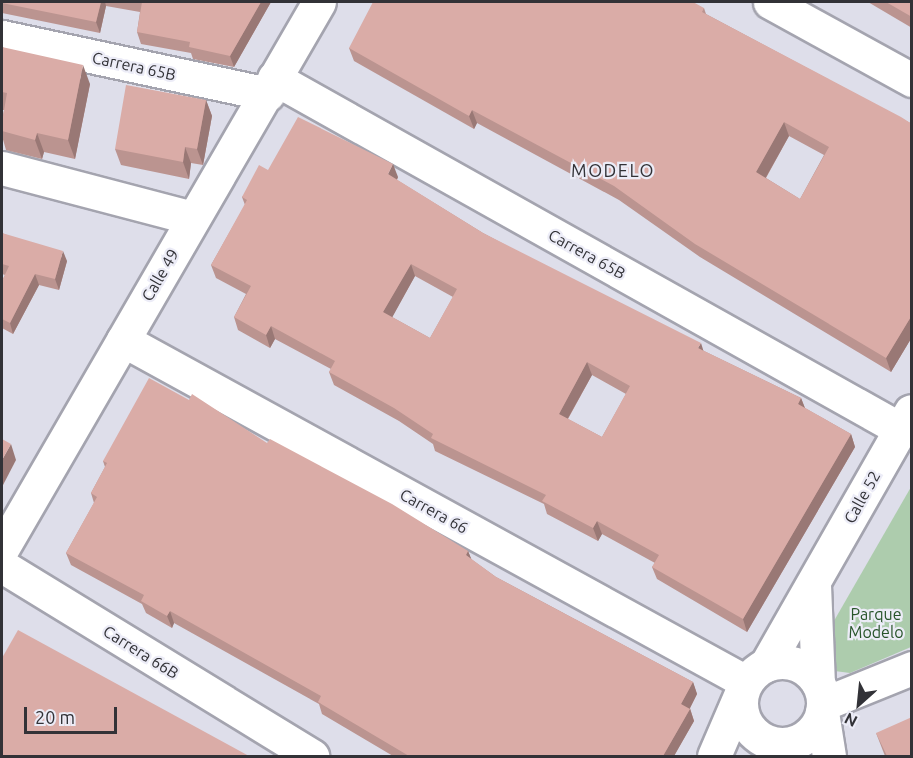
<!DOCTYPE html>
<style>
body{margin:0}
#map{position:relative;width:913px;height:758px;overflow:hidden;background:#dedeea;font-family:Ubuntu,sans-serif}
div>[style]{position:absolute}
[style*='--x']{left:calc(var(--x)*1px);top:calc(var(--y)*1px);width:calc(var(--w)*1px);rotate:calc(var(--a)*1deg)}
.green>*{inset:0;background:#adccad}
.roads{filter:drop-shadow(2px 0 #a4a4af) drop-shadow(-2px 0 #a4a4af) drop-shadow(0 2px #a4a4af) drop-shadow(0 -2px #a4a4af)}
.minor>*{height:33px;margin:-16.5px;padding:0 16.5px;transform-origin:16.5px;border-radius:16.5px;background:#fff}
.minor>.ring{margin:-16.5px;padding:0;box-sizing:content-box;background:none;border:33px solid #fff;border-radius:50%}
.wall>*{inset:0;background:#bb9490}
.shaded-wall>*{inset:0;background:#997875}
.building>*{inset:0;background:#daaca7}
span{translate:-50% -50%;white-space:nowrap;text-align:center;line-height:1.15;-webkit-text-stroke:4.5px #ececf7;paint-order:stroke}
.street-label{font-size:16px;color:#323237}
.park-label{font-size:16px;color:#27542a}
.neighbourhood-label{font-size:18px;color:#323237;letter-spacing:1.5px}
.frame{position:absolute;inset:0;border:3px solid #323237;pointer-events:none}
.north{position:absolute;left:829px;top:674px;width:60px;height:60px;-webkit-text-stroke:4px #ececf7;paint-order:stroke;rotate:207deg;font-size:16px;font-weight:700;line-height:24px;text-align:center;color:#323237}
.north::after{content:'';display:block;margin:auto;width:21px;height:27px;background:#323237;clip-path:polygon(50% 0,100% 100%,50% 72%,0 100%)}
.scale{position:absolute;left:24px;top:707px;width:93px;height:27px;box-sizing:border-box;border:3px solid #323237;border-top:0;padding-left:8px;font-size:18px;line-height:21px;white-space:nowrap;color:#323237;-webkit-text-stroke:4px #ececf7;paint-order:stroke}
</style>
<div id="map">
<div class="green">
<i style="clip-path:polygon(911px 487px,911px 647px,850px 673px,827px 670px,823px 640px)"></i>
</div>
<div class="roads">
<div class="minor">
<i style="--x:770;--y:2;--w:162;--a:28.8"></i>
<i style="--x:2;--y:37;--w:272;--a:12.1"></i>
<i style="--x:274;--y:78;--w:718;--a:29.28"></i>
<i style="--x:2;--y:168;--w:197;--a:14.7"></i>
<i style="--x:123;--y:340;--w:711;--a:28.76"></i>
<i style="--x:2;--y:549;--w:632;--a:-59.91"></i>
<i style="--x:2;--y:566;--w:364;--a:31.5"></i>
<i style="--x:814;--y:585;--w:98;--a:87.7"></i>
<i class="ring" style="left:741px;top:662px;width:49px;height:49px"></i>
<i style="--x:766;--y:665;--w:292;--a:-60.3"></i>
<i style="--x:823;--y:704;--w:96;--a:-22"></i>
<i style="--x:822;--y:712;--w:45;--a:81"></i>
<i style="--x:714;--y:756;--w:71;--a:-66.7"></i>
</div>
</div>
<div class="wall">
<i style="clip-path:polygon(2px 2px,271px 2px,234px 67px,193px 59px,191px 53px,141px 44px,137px 32px,140px 12px,106px 6px,100px 33px,2px 13px)"></i>
<i style="clip-path:polygon(868px 2px,912px 2px,912px 28px)"></i>
<i style="clip-path:polygon(evenodd,704px 8px,706px 14px,912px 124px,912px 337px,891px 372px,700px 257px,619px 200px,477px 123px,474px 129px,354px 61px,349px 48px,704px 8px,789px 136px,824px 155px,800px 199px,766px 178px,789px 136px)"></i>
<i style="clip-path:polygon(2px 47px,90px 84px,75px 159px,44px 152px,42px 159px,6px 150px,2px 136px,2px 122px,4px 110px,2px 110px)"></i>
<i style="clip-path:polygon(206px 100px,212px 116px,203px 165px,191px 163px,189px 179px,121px 165px,115px 149px)"></i>
<i style="clip-path:polygon(evenodd,268px 170px,398px 177px,397px 180px,483px 233px,704px 351px,801px 398px,805px 408px,851px 434px,855px 447px,747px 632px,657px 579px,652px 567px,655px 563px,602px 534px,598px 541px,547px 514px,544px 504px,435px 451px,433px 444px,399px 421px,334px 385px,329px 372px,331px 369px,275px 339px,270px 348px,238px 330px,234px 317px,246px 294px,216px 278px,211px 265px,245px 205px,242px 197px,268px 170px,415px 276px,453px 297px,430px 338px,392px 317px,415px 276px,268px 170px,592px 375px,626px 394px,602px 437px,568px 419px,592px 375px)"></i>
<i style="clip-path:polygon(2px 233px,67px 261px,59px 290px,39px 285px,13px 334px,2px 328px,2px 281px,5px 275px,2px 274px)"></i>
<i style="clip-path:polygon(267px 443px,468px 551px,471px 559px,496px 577px,693px 682px,697px 694px,690px 708px,694px 721px,674px 756px,393px 756px,322px 714px,319px 704px,174px 623px,172px 628px,146px 613px,142px 604px,71px 565px,66px 553px,94px 503px,91px 493px,105px 467px,103px 461px)"></i>
<i style="clip-path:polygon(876px 733px,912px 756px,885px 756px)"></i>
</div>
<div class="shaded-wall">
<i style="clip-path:polygon(101px 2px,105px 2px,106px 6px,100px 33px,96px 22px)"></i>
<i style="clip-path:polygon(261px 2px,271px 2px,234px 67px,230px 56px)"></i>
<i style="clip-path:polygon(83px 65px,90px 84px,75px 159px,68px 140px)"></i>
<i style="clip-path:polygon(206px 100px,212px 116px,203px 165px,197px 149px)"></i>
<i style="clip-path:polygon(472px 110px,477px 123px,474px 129px,469px 116px)"></i>
<i style="clip-path:polygon(784px 122px,789px 136px,761px 186px,756px 172px)"></i>
<i style="clip-path:polygon(37px 133px,44px 152px,42px 159px,35px 140px)"></i>
<i style="clip-path:polygon(185px 147px,191px 163px,189px 179px,183px 162px)"></i>
<i style="clip-path:polygon(393px 164px,398px 177px,393px 187px,388px 174px)"></i>
<i style="clip-path:polygon(63px 251px,67px 261px,59px 290px,55px 279px)"></i>
<i style="clip-path:polygon(411px 264px,415px 276px,388px 325px,383px 312px)"></i>
<i style="clip-path:polygon(35px 274px,39px 285px,13px 334px,10px 323px)"></i>
<i style="clip-path:polygon(912px 315px,912px 337px,891px 372px,886px 358px)"></i>
<i style="clip-path:polygon(271px 326px,275px 339px,270px 348px,266px 335px)"></i>
<i style="clip-path:polygon(701px 343px,705px 356px,698px 348px)"></i>
<i style="clip-path:polygon(587px 362px,592px 375px,563px 427px,559px 414px)"></i>
<i style="clip-path:polygon(801px 398px,806px 411px,798px 404px)"></i>
<i style="clip-path:polygon(851px 434px,855px 447px,747px 632px,743px 619px)"></i>
<i style="clip-path:polygon(11px 444px,16px 460px,2px 487px,2px 460px)"></i>
<i style="clip-path:polygon(597px 521px,602px 534px,598px 541px,593px 528px)"></i>
<i style="clip-path:polygon(468px 551px,473px 563px,466px 555px)"></i>
<i style="clip-path:polygon(170px 611px,174px 623px,172px 628px,167px 616px)"></i>
<i style="clip-path:polygon(693px 682px,697px 694px,686px 716px,681px 704px)"></i>
<i style="clip-path:polygon(690px 709px,694px 721px,674px 756px,663px 756px)"></i>
</div>
<div class="building">
<i style="clip-path:polygon(2px 2px,101px 2px,96px 22px,2px 3px)"></i>
<i style="clip-path:polygon(141px 2px,261px 2px,230px 56px,189px 47px,190px 42px,137px 32px,142px 2px)"></i>
<i style="clip-path:polygon(evenodd,373px 2px,693px 2px,704px 8px,702px 12px,901px 117px,912px 124px,912px 315px,886px 358px,695px 244px,614px 186px,472px 110px,469px 116px,349px 48px,373px 2px,784px 122px,829px 147px,800px 199px,756px 172px,784px 122px)"></i>
<i style="clip-path:polygon(886px 2px,912px 2px,912px 17px)"></i>
<i style="clip-path:polygon(2px 47px,83px 65px,68px 140px,37px 133px,35px 140px,2px 131px,2px 122px,7px 93px,2px 92px)"></i>
<i style="clip-path:polygon(126px 85px,206px 100px,197px 149px,185px 147px,183px 162px,115px 149px)"></i>
<i style="clip-path:polygon(evenodd,298px 117px,393px 164px,388px 174px,483px 233px,701px 343px,698px 348px,801px 398px,798px 404px,851px 434px,743px 619px,652px 567px,659px 555px,597px 521px,593px 528px,542px 501px,546px 495px,431px 438px,433px 434px,394px 408px,329px 372px,335px 361px,271px 326px,266px 335px,234px 317px,251px 286px,211px 265px,247px 200px,242px 197px,259px 165px,268px 170px,298px 117px,411px 264px,457px 289px,430px 338px,383px 312px,411px 264px,298px 117px,587px 362px,630px 386px,602px 437px,559px 414px,587px 362px)"></i>
<i style="clip-path:polygon(2px 233px,63px 251px,55px 279px,35px 274px,10px 323px,2px 319px,2px 281px,9px 266px,2px 264px)"></i>
<i style="clip-path:polygon(149px 378px,189px 400px,192px 394px,267px 443px,270px 439px,392px 504px,468px 551px,466px 555px,496px 577px,693px 682px,681px 704px,690px 709px,663px 756px,409px 756px,318px 702px,321px 696px,170px 611px,167px 616px,141px 601px,144px 595px,66px 553px,97px 497px,91px 493px,107px 463px,103px 461px)"></i>
<i style="clip-path:polygon(2px 439px,11px 444px,2px 460px)"></i>
<i style="clip-path:polygon(18px 630px,249px 756px,2px 756px,2px 658px)"></i>
<i style="clip-path:polygon(912px 717px,912px 756px,887px 756px,876px 733px)"></i>
</div>
<div class="street-label">
<span style="left:134px;top:66px;rotate:12deg">Carrera 65B</span>
<span style="left:587px;top:254px;rotate:29deg">Carrera 65B</span>
<span style="left:160px;top:275px;rotate:-60deg">Calle 49</span>
<span style="left:862px;top:497px;rotate:-61deg">Calle 52</span>
<span style="left:434px;top:511px;rotate:29deg">Carrera 66</span>
<span style="left:141px;top:652px;rotate:32deg">Carrera 66B</span>
</div>
<div class="park-label">
<span style="left:876px;top:623px">Parque<br>Modelo</span>
</div>
<div class="neighbourhood-label">
<span style="left:613px;top:170px">MODELO</span>
</div>
<div class="frame"></div>
<div class="north">N</div>
<div class="scale">20 m</div>
</div>
